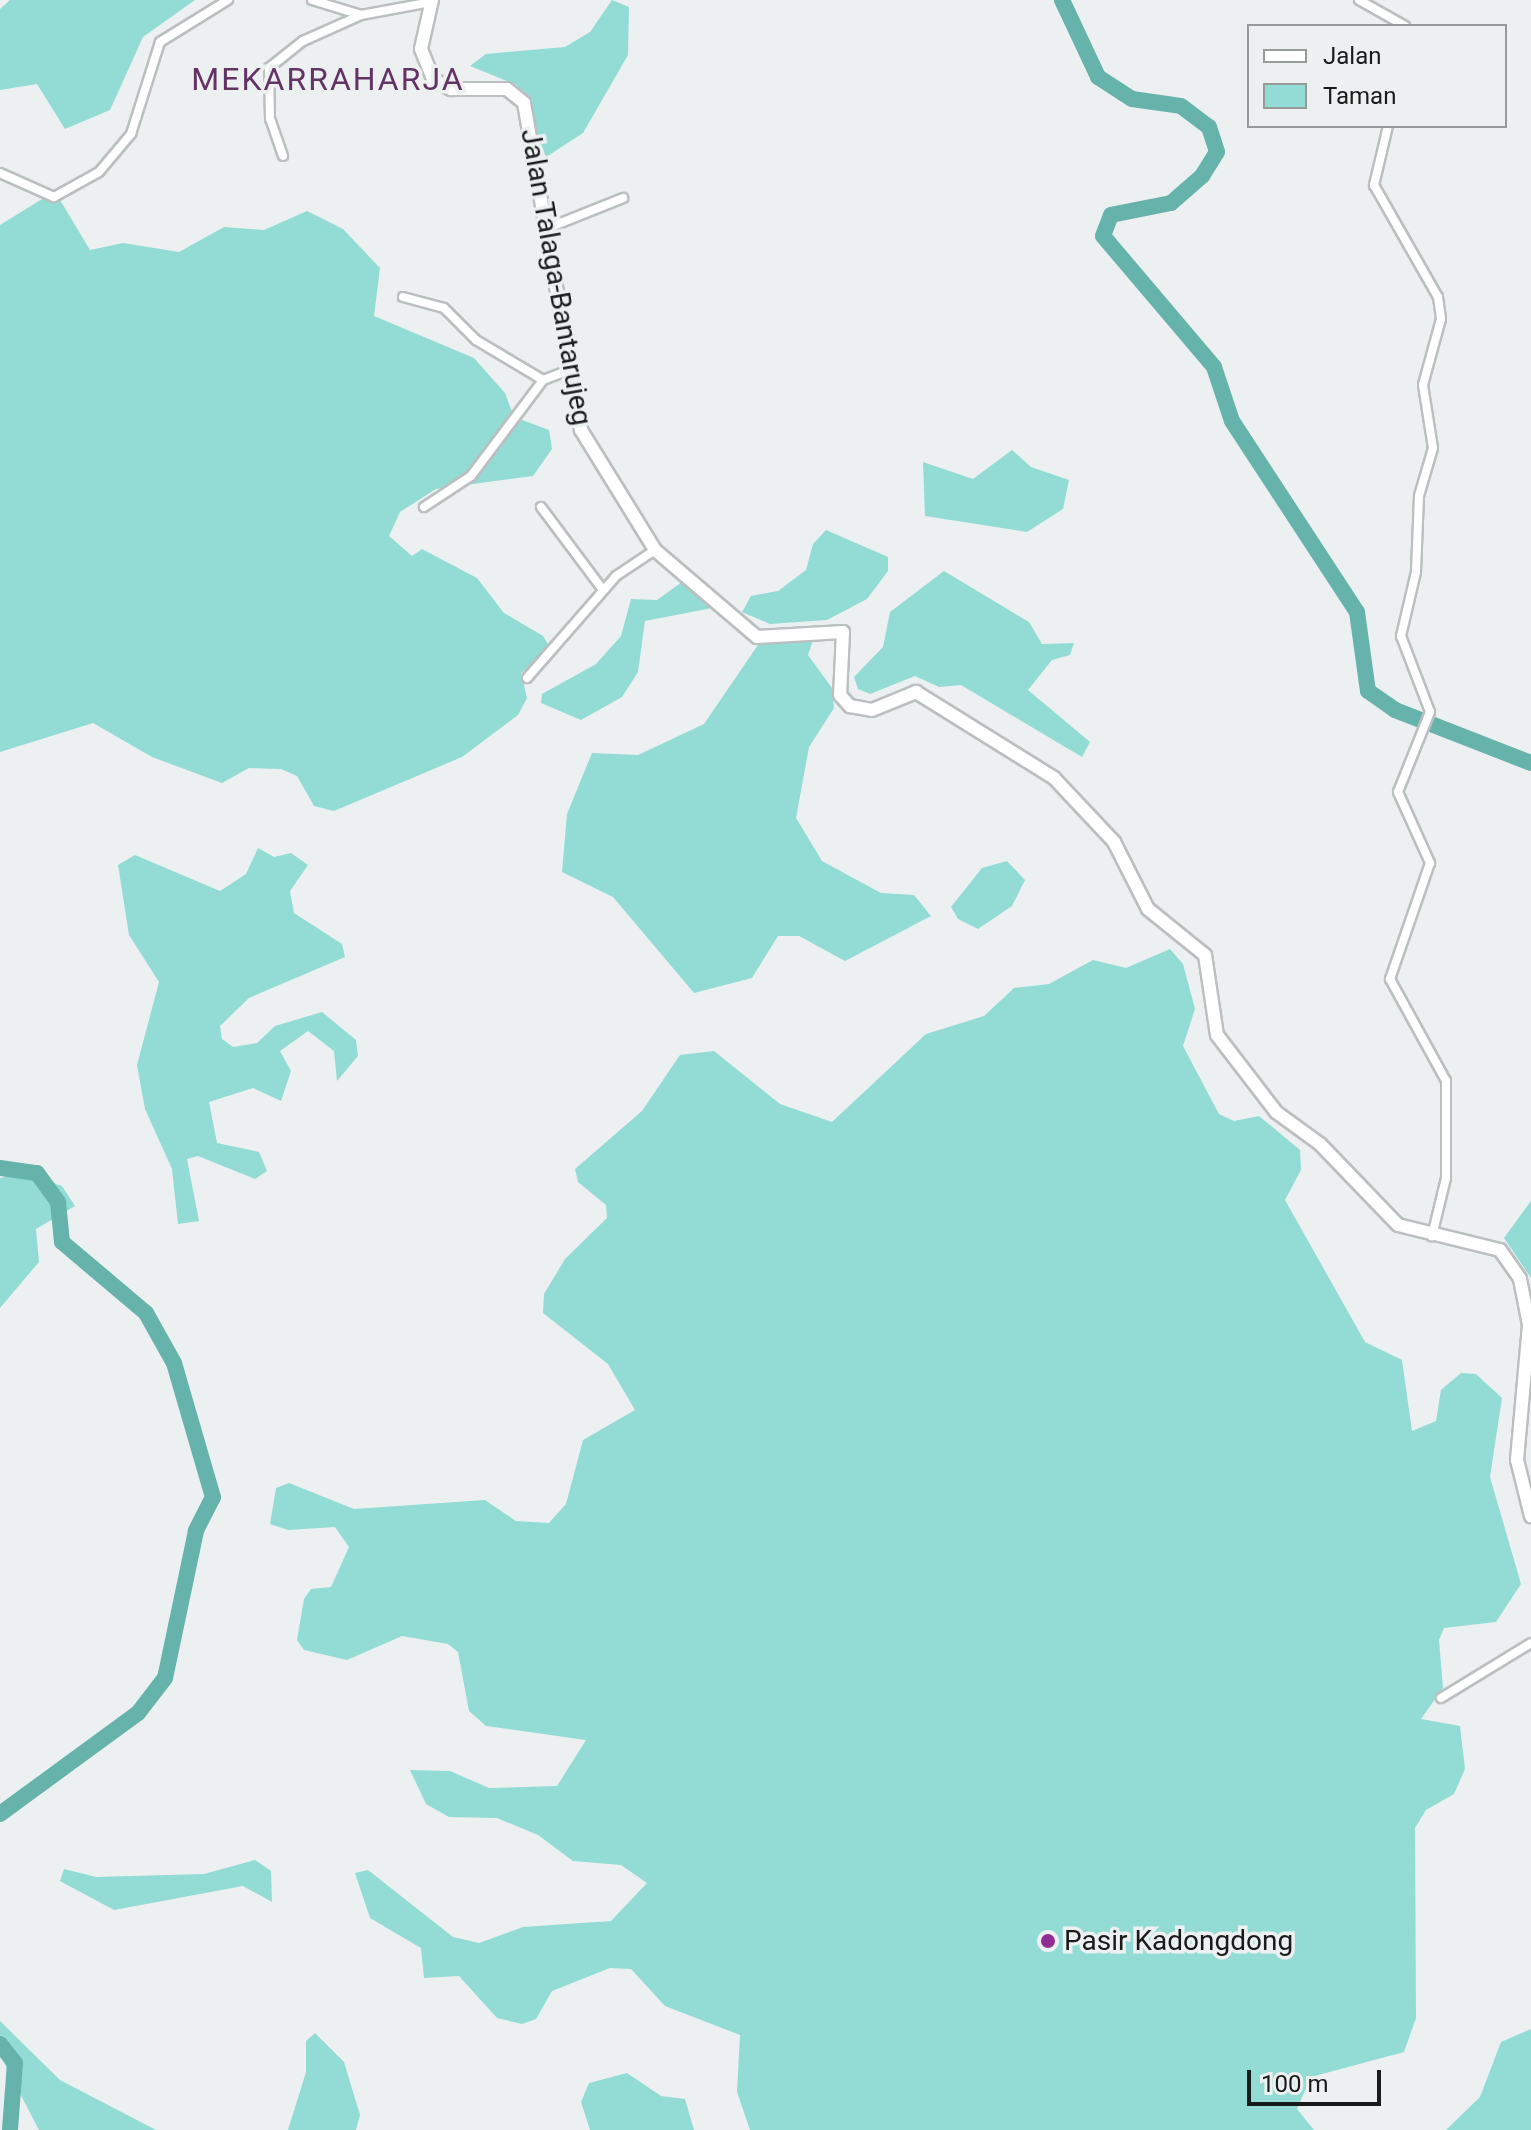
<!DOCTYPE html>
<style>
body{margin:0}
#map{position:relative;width:1531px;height:2130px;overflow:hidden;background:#ecf0f0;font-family:Roboto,sans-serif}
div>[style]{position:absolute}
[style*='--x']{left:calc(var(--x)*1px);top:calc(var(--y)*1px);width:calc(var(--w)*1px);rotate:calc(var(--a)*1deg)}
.green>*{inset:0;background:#92dcd5}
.river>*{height:16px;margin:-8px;padding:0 8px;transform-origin:8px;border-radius:8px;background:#66b3ac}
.roads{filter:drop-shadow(2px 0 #bbbfbf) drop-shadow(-2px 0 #bbbfbf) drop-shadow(0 2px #bbbfbf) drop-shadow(0 -2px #bbbfbf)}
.street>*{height:8px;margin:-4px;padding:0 4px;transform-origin:4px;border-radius:4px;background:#fff}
.primary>*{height:12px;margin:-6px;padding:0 6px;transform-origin:6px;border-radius:6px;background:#fff}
.dots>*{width:22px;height:22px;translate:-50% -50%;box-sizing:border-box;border:4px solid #ecf0f0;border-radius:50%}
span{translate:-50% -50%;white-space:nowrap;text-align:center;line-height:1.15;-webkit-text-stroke:7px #ecf0f0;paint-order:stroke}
.street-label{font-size:28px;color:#191a1a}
.poi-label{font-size:28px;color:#191a1a}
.left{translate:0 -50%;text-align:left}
.quarter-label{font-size:32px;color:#643365;letter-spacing:2px}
.legend{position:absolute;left:1247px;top:24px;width:260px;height:104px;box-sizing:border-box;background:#ecf0f0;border:2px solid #989a9a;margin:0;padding:10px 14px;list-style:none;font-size:24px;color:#191a1a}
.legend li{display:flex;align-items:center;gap:16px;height:40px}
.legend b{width:40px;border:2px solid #989a9a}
.scale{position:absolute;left:1247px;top:2070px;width:134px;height:36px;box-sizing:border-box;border:4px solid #191a1a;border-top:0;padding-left:10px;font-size:24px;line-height:28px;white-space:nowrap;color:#191a1a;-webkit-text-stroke:6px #ecf0f0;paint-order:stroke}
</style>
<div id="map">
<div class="green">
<i style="clip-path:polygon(10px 0,195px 0,143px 37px,110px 110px,65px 129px,37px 84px,0 90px,0 9px)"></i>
<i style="clip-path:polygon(612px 0,629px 7px,628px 55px,583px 133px,546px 157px,517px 85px,470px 66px,486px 54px,565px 47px,590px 32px)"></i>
<i style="clip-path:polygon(47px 196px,60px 200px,90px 250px,123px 243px,179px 252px,224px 227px,264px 230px,307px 211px,343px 229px,380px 268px,374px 316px,474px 358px,505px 393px,514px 417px,549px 430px,552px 449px,533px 476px,436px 489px,400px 512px,389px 536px,412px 556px,422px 549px,477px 578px,504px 613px,543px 636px,551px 649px,521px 673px,527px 698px,518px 715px,462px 757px,334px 811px,314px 806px,297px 776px,281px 769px,249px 768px,222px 783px,152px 757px,93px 723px,0 752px,0 225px)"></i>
<i style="clip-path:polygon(1012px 450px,1031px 467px,1069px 480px,1063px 509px,1027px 532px,925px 516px,923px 462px,973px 479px)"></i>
<i style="clip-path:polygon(826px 530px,888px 557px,888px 571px,867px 599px,827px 620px,770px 624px,742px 612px,751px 596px,778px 591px,806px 570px,813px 544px)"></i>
<i style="clip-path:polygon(944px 571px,1029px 622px,1042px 644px,1074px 643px,1070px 655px,1052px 660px,1028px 690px,1090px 742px,1082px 757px,961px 685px,939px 687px,915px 676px,870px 694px,858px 689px,854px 677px,883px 647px,890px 612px)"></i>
<i style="clip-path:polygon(682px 582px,712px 608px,645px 621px,638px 672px,622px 697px,581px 720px,541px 703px,542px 694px,596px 664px,621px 636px,631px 599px,657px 600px)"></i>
<i style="clip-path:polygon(813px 640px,808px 655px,832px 688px,834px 708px,809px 747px,796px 818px,822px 861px,881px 893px,914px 895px,931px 916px,845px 961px,799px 936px,778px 936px,752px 978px,694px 993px,613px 897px,562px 872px,567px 814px,592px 753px,638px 755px,704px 724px,760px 642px)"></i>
<i style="clip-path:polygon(258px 848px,274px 857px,291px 853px,308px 865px,290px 891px,294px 913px,342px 944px,345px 957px,249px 998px,220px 1026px,222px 1039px,233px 1047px,257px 1043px,275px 1026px,322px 1012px,356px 1040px,358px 1056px,337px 1081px,334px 1051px,308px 1031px,280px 1051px,291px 1071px,281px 1101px,253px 1088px,209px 1102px,217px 1143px,259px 1152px,267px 1171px,255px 1179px,198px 1156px,187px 1159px,199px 1221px,178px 1224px,172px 1169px,145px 1109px,137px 1065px,159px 982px,129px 935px,118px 865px,135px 855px,220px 891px,246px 874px)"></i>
<i style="clip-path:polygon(1007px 861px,1025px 880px,1012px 906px,978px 929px,958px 919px,951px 907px,982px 868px)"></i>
<i style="clip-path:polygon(1170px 949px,1183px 964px,1195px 1009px,1183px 1046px,1219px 1114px,1234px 1121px,1259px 1116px,1300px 1150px,1301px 1170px,1285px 1200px,1365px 1342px,1402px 1360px,1412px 1431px,1436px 1421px,1441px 1390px,1461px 1373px,1476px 1374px,1502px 1398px,1490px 1477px,1521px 1584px,1496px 1622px,1444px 1628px,1439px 1640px,1443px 1688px,1421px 1719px,1460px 1726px,1465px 1769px,1454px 1794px,1426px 1810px,1415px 1828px,1416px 2018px,1404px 2052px,1311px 2077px,1297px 2109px,1314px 2130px,750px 2130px,737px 2092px,740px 2035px,665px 2006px,631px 1969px,610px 1968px,552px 1991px,536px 2019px,522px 2024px,497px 2018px,459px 1976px,424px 1978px,421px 1948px,370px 1918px,355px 1873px,368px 1870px,453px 1937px,479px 1943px,523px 1927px,611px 1921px,647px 1883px,621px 1865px,573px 1861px,538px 1835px,497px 1818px,449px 1817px,426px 1804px,410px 1770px,450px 1771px,489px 1788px,557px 1786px,586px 1740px,486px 1726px,469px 1711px,458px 1652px,448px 1644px,402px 1636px,347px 1660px,304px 1650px,297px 1640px,304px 1599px,311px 1589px,331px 1587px,349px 1547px,335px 1527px,288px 1530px,270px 1524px,276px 1488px,289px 1483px,354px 1509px,485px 1500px,516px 1521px,549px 1523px,566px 1504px,583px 1440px,635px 1410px,608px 1364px,543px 1313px,544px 1294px,565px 1259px,607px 1218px,606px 1205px,578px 1182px,575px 1169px,642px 1111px,680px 1055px,714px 1051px,780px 1104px,832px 1122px,926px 1034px,984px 1016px,1014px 988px,1049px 984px,1093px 960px,1126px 968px)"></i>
<i style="clip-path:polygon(25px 1173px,62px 1186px,75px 1206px,36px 1229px,39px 1262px,0 1308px,0 1178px)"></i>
<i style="clip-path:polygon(1531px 1201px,1531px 1278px,1504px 1238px)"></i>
<i style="clip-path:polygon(255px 1860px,271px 1871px,272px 1902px,243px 1886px,114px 1910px,60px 1881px,64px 1869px,96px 1877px,204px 1874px)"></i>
<i style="clip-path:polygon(0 2021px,60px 2080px,156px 2130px,39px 2130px,0 2055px)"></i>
<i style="clip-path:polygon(1531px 2029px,1531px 2130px,1446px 2130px,1480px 2097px,1501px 2042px)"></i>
<i style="clip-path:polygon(315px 2033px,344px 2062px,360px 2115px,356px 2130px,288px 2130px,306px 2072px,306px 2041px)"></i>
<i style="clip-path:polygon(627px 2073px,661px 2096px,685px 2099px,694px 2130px,590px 2130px,581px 2102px,589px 2083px)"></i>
</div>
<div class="river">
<i style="--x:1062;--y:0;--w:85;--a:64.9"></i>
<i style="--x:1098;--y:77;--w:40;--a:32.9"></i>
<i style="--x:1132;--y:99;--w:49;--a:8.1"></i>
<i style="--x:1181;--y:106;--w:35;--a:37"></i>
<i style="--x:1209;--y:127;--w:26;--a:72"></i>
<i style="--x:1217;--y:152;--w:28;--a:122"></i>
<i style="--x:1202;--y:176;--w:41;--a:138.9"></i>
<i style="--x:1171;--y:203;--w:61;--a:168.7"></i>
<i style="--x:1111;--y:215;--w:22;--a:111"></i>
<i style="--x:1103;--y:236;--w:172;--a:49.7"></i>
<i style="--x:1214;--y:367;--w:57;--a:71.6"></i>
<i style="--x:1232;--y:421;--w:228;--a:56.8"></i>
<i style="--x:1357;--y:612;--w:80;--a:82.1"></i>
<i style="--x:1368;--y:691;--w:33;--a:35"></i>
<i style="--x:1395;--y:710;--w:146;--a:21.3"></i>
<i style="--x:0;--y:1168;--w:37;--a:8"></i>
<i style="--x:37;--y:1173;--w:36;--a:54"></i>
<i style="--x:58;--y:1202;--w:40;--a:84.3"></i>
<i style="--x:62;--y:1242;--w:110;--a:40.2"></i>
<i style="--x:146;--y:1313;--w:57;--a:60.8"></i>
<i style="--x:174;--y:1363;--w:140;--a:73.8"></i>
<i style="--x:213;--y:1497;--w:38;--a:117"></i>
<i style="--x:196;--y:1531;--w:150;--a:101.9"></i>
<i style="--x:165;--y:1678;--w:44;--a:127.6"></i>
<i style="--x:138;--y:1713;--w:171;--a:143.8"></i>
<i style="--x:0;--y:2044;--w:24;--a:52"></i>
<i style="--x:15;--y:2063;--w:67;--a:94.3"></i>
</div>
<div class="roads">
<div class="street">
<i style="--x:312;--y:0;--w:51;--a:17"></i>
<i style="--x:361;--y:15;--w:71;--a:-10.5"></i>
<i style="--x:1359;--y:0;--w:53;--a:29.5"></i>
<i style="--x:1388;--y:126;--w:61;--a:103.3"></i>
<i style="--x:1374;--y:185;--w:129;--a:60.3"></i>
<i style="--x:1438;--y:297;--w:22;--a:82"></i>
<i style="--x:1441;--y:319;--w:68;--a:105.3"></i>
<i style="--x:1423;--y:385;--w:64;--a:81"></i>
<i style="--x:1433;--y:448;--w:50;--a:106.3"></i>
<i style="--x:1419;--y:496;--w:76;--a:92.3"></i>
<i style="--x:1416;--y:572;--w:66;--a:103.2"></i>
<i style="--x:1401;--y:636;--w:81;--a:69.1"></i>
<i style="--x:1430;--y:712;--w:86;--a:111.8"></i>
<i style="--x:1398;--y:792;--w:78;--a:65.7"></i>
<i style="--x:1430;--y:863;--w:123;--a:109"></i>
<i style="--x:1390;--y:979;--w:116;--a:61.2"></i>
<i style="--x:1446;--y:1081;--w:97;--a:90"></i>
<i style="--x:1446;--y:1178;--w:60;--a:103.6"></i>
<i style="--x:283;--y:156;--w:39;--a:-109"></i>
<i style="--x:270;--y:119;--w:51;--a:-91.1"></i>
<i style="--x:269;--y:68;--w:43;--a:-38.5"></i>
<i style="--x:303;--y:41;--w:64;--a:-24.1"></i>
<i style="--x:0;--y:173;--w:59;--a:24"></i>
<i style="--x:54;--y:197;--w:51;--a:-29.1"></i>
<i style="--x:99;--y:172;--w:50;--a:-49.9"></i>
<i style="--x:131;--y:134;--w:96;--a:-72.5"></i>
<i style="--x:160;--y:42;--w:80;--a:-31.7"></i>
<i style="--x:548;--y:228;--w:81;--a:-21.8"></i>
<i style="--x:403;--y:297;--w:42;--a:15"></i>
<i style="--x:444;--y:308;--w:45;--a:45"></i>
<i style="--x:476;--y:340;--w:78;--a:30.8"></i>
<i style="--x:424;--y:507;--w:56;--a:-33.4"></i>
<i style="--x:471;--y:476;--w:120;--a:-53.1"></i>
<i style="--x:543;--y:380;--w:28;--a:-21"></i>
<i style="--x:541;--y:507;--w:104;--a:53.2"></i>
<i style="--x:527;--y:678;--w:135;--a:-48.9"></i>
<i style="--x:616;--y:576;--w:47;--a:-33.7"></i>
<i style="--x:1441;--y:1698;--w:105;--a:-31.4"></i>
</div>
<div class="primary">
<i style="--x:432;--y:0;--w:50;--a:102.7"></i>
<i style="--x:421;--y:49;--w:32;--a:68"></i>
<i style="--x:433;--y:79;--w:21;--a:29"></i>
<i style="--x:451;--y:89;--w:56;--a:0"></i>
<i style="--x:507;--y:89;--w:22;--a:39"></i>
<i style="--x:524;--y:103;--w:332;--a:80.1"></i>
<i style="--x:581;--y:430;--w:141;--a:58.3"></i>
<i style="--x:655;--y:550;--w:134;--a:40.5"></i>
<i style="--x:757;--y:637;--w:86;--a:-3.3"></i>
<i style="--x:843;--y:632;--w:63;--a:92.7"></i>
<i style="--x:840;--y:695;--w:15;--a:48"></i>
<i style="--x:850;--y:706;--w:22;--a:10"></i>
<i style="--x:872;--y:710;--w:48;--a:-22.2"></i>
<i style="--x:916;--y:692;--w:163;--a:31.9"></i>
<i style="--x:1054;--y:778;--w:88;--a:46.8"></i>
<i style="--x:1114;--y:842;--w:75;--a:63.1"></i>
<i style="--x:1148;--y:909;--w:73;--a:38.9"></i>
<i style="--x:1205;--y:955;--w:81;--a:81.5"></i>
<i style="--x:1217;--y:1035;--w:97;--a:52.5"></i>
<i style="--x:1276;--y:1112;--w:54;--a:36"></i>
<i style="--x:1320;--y:1144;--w:112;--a:46.1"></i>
<i style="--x:1398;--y:1225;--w:105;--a:13.8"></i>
<i style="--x:1500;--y:1250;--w:35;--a:55"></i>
<i style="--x:1520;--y:1279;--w:47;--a:78.9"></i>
<i style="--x:1529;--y:1325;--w:136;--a:95.1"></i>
<i style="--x:1517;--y:1460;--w:58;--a:76"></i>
</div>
</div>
<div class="dots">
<i style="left:1048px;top:1941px;background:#902d93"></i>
</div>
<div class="street-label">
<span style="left:556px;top:277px;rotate:80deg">Jalan Talaga-Bantarujeg</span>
</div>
<div class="poi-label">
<span class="left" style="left:1064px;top:1941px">Pasir Kadongdong</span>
</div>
<div class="quarter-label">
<span style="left:328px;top:79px">MEKARRAHARJA</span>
</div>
<ul class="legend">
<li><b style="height:10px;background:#fff"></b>Jalan</li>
<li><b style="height:22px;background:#92dcd5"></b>Taman</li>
</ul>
<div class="scale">100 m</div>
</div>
